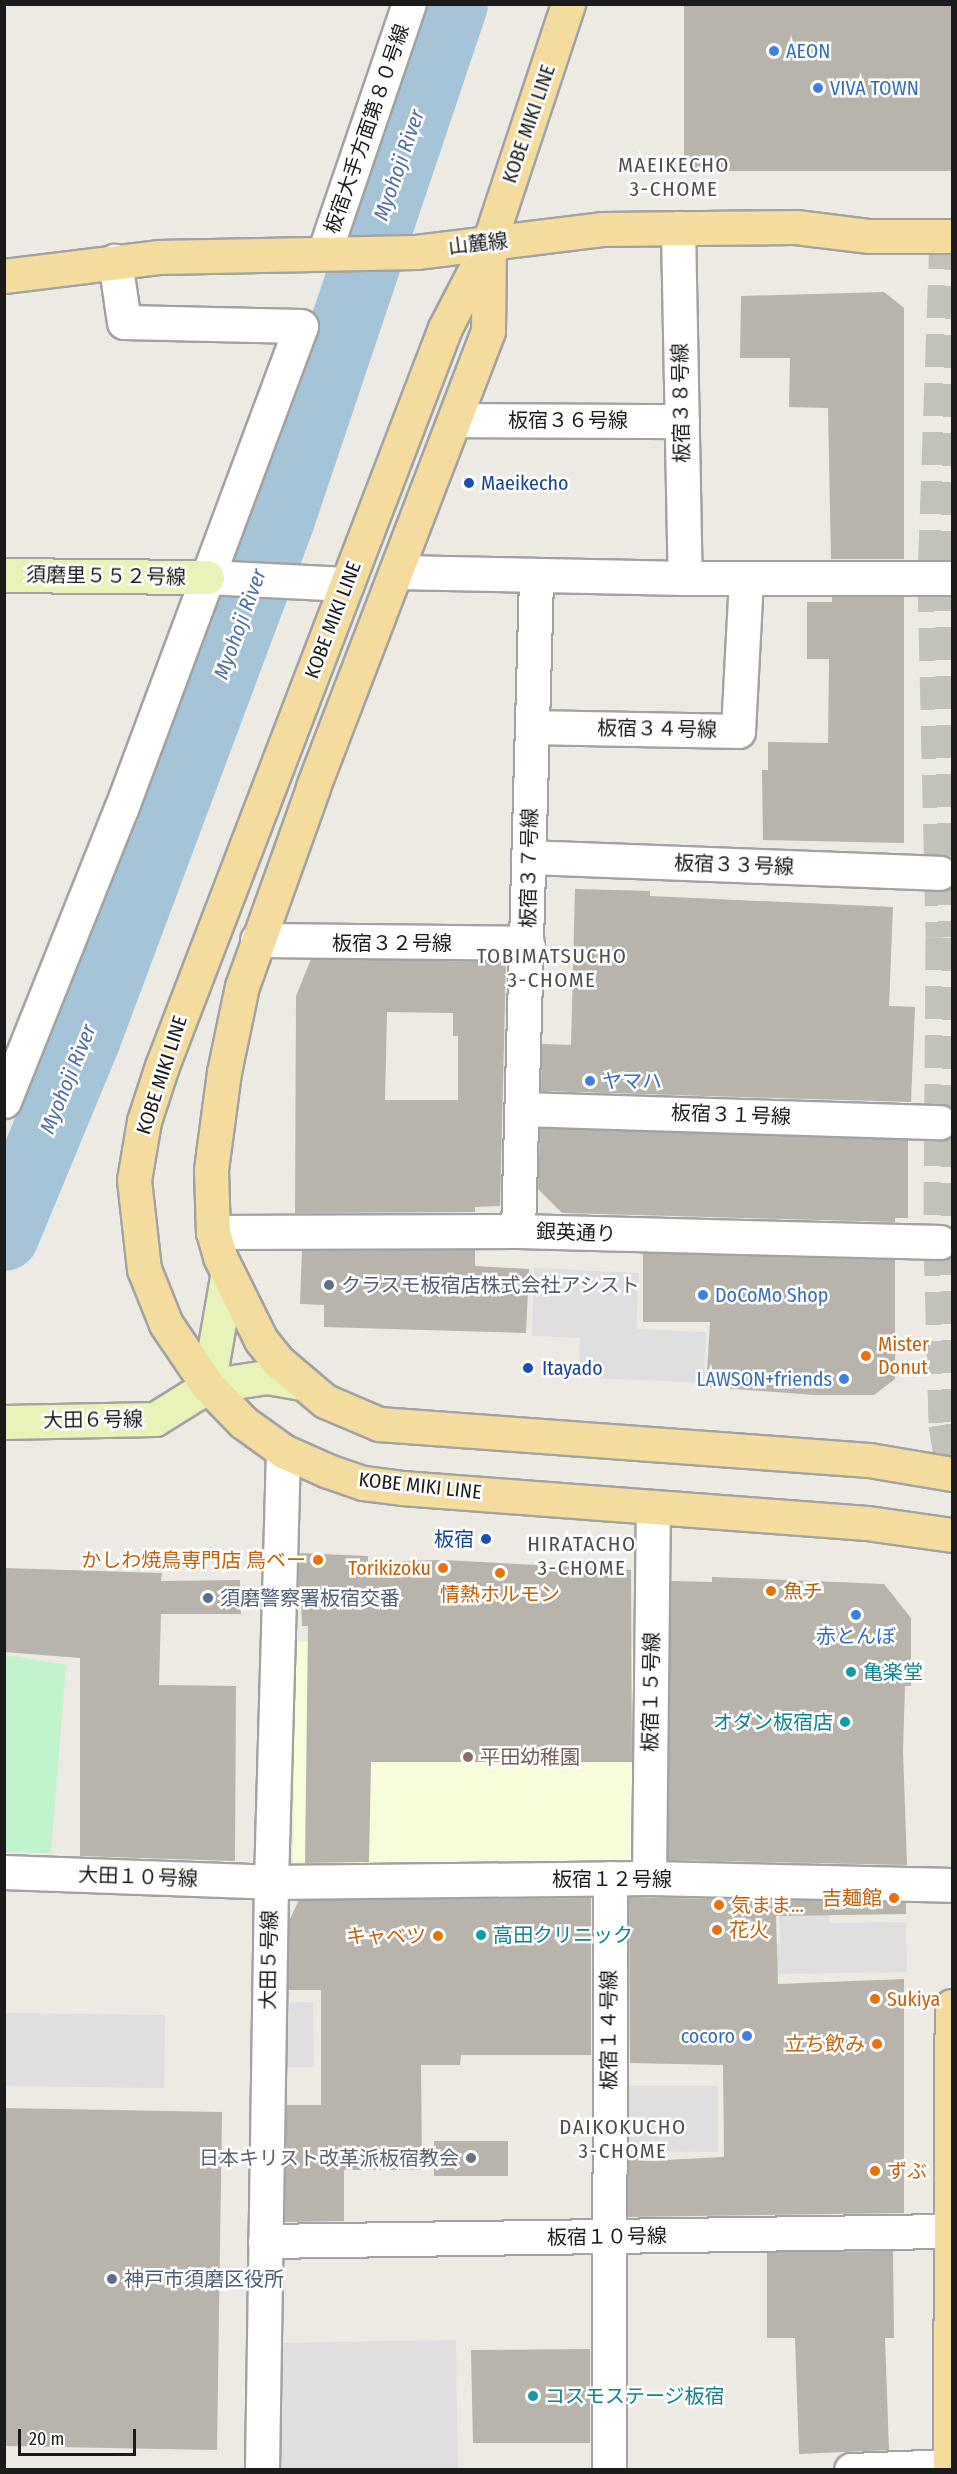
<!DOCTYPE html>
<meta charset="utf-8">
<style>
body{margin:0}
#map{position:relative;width:957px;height:2474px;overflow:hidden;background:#eceae2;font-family:"Fira Sans Condensed","Noto Sans JP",sans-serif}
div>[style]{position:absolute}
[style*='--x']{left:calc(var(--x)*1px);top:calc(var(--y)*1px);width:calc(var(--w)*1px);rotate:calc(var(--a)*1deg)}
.education>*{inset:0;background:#f7fcdb}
.park>*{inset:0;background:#c1f4cd}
.parking>*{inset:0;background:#dfdfdf}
.river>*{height:70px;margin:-35px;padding:0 35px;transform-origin:35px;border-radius:35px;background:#a5c4d7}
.building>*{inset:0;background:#b8b3ab}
.street-tunnel>*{height:33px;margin-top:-16.5px;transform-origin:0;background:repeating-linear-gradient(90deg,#c2c1ba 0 33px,transparent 0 49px)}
.roads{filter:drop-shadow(2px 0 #a2a2a2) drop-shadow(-2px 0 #a2a2a2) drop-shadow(0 2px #a2a2a2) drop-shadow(0 -2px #a2a2a2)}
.street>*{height:33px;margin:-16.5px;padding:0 16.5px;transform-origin:16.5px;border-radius:16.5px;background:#fff}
.secondary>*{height:33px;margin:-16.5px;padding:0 16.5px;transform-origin:16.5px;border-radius:16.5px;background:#e7f3b8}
.primary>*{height:33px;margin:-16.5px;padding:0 16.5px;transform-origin:16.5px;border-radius:16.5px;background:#f4dc9f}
.dots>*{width:16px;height:16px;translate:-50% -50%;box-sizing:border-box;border:3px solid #fff;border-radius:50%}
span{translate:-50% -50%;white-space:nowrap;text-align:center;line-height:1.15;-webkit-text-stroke:5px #fff;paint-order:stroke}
.shop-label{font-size:20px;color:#366cbe}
.left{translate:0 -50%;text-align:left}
.right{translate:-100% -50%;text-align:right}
.street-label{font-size:20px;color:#1b1b1b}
.transit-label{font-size:20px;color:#164399}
.service-label{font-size:20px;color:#4e5e75}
.food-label{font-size:20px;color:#c56008}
.culture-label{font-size:20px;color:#0d838f}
.education-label{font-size:20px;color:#785e54}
.worship-label{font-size:20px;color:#5b616d}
.water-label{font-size:21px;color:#506da2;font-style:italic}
.neighbourhood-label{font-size:21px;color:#4e4e4e;letter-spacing:1.5px}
.frame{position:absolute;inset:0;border:6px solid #1b1b1b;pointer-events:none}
.scale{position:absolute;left:18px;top:2429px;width:118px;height:27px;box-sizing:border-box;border:3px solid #1b1b1b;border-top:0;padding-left:8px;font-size:18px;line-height:21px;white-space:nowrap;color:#1b1b1b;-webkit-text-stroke:4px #fff;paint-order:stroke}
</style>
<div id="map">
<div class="education">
<i style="clip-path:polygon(295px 1641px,643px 1647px,643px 1870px,293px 1867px)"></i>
</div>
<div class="park">
<i style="clip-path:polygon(5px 1655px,66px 1665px,51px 1853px,5px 1852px)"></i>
</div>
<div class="parking">
<i style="clip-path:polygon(534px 1268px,639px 1273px,636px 1329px,706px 1332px,704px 1383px,579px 1377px,580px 1338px,532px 1336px)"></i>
<i style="clip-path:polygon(779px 1889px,828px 1889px,829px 1923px,906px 1922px,907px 1972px,739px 1975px,739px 1944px,780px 1944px)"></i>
<i style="clip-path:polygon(313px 2002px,314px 2067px,281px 2067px,281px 2003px)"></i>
<i style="clip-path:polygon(5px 2013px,165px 2015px,164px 2088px,5px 2086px)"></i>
<i style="clip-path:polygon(621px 2086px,718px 2086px,718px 2152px,621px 2151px)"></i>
<i style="clip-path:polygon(456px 2340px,458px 2469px,279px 2469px,277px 2343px)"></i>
</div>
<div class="river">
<i style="--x:4;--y:1236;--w:214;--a:-67.5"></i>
<i style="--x:86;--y:1038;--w:554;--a:-69.5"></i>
<i style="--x:280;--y:519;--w:543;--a:-71.43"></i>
</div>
<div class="building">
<i style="clip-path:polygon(684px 4px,952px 4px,952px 171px,684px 171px)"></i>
<i style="clip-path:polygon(884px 292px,904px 308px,904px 559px,831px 559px,828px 408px,789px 407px,790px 358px,740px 358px,741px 296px)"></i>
<i style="clip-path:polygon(832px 597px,904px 597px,904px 843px,763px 840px,762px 770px,768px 770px,768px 742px,828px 743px,829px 659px,807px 659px,807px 602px,832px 602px)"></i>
<i style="clip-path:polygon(575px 889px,650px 891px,650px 896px,893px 907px,889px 1006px,915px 1007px,911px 1102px,541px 1091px,542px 1044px,571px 1045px)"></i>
<i style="clip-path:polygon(evenodd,311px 959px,506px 962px,500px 1206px,475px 1207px,475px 1212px,295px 1213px,296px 996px,311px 959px,387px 1012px,453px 1013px,453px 1036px,458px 1036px,458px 1100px,385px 1100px,387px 1012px)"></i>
<i style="clip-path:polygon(540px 1128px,908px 1140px,908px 1218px,895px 1218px,895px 1222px,562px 1213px,538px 1189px)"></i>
<i style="clip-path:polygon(302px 1250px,475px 1250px,475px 1266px,529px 1269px,526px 1333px,324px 1327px,324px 1305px,300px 1304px)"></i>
<i style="clip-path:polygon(643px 1253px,895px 1260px,895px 1379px,874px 1395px,815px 1395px,706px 1387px,710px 1322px,643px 1322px)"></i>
<i style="clip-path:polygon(299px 1553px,368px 1556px,368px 1562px,443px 1560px,631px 1570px,632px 1762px,371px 1762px,369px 1862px,305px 1863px,308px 1626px,302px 1626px,301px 1598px,298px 1598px)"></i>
<i style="clip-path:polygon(4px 1568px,162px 1573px,161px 1581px,240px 1580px,241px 1614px,161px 1614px,159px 1685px,236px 1686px,235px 1861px,80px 1856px,80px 1658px,4px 1652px)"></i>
<i style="clip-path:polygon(712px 1577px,884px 1584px,911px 1618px,911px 1686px,905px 1686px,903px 1751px,907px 1865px,668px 1860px,671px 1581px,712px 1582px)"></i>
<i style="clip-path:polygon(629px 1897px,906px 1903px,906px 1914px,776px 1916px,778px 1984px,904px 1979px,904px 2213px,628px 2217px,628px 2157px,645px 2157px,645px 2161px,724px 2157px,723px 2065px,630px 2063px)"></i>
<i style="clip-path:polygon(591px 1898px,591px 2055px,461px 2055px,460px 2065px,421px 2065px,422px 2170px,344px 2170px,344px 2221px,285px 2222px,286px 2105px,321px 2105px,321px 1990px,288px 1990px,289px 1921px,299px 1900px)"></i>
<i style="clip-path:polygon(4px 2108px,222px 2112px,217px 2450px,4px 2446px)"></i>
<i style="clip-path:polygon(434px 2141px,508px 2141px,508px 2176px,434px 2176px)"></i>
<i style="clip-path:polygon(893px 2251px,894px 2338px,885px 2338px,889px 2450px,799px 2454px,795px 2338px,767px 2338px,767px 2252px)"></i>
<i style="clip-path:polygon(590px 2349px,590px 2443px,473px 2443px,471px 2350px)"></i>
</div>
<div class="street-tunnel">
<i style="--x:946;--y:236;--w:342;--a:92"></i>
<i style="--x:934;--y:578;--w:359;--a:88.7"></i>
<i style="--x:942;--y:937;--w:305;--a:90.4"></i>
<i style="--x:940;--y:1242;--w:182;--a:88.4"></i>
<i style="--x:945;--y:1424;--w:45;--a:81"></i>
</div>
<div class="roads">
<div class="street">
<i style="--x:678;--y:228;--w:350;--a:88.9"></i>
<i style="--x:324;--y:253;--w:263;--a:-71.2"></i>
<i style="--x:455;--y:420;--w:227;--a:0.3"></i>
<i style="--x:398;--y:572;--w:287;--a:1.2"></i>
<i style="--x:685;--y:578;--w:267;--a:0"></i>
<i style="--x:207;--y:577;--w:140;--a:2.9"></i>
<i style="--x:532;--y:727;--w:206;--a:1.1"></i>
<i style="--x:738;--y:731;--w:153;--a:-87"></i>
<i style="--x:528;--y:857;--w:412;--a:2.2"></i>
<i style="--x:257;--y:940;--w:270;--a:0.6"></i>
<i style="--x:4;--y:1101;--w:315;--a:-68.2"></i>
<i style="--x:121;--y:809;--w:515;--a:-69.56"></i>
<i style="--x:301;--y:326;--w:177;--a:-178.7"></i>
<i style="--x:124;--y:322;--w:62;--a:-98.4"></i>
<i style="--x:522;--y:1109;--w:418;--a:1.8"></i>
<i style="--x:518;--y:1231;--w:654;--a:-88.42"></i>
<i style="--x:213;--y:1232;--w:305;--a:-0.2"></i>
<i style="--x:518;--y:1231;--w:422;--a:1.5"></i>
<i style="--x:4;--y:1872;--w:267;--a:2.1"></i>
<i style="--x:271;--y:1882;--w:378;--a:-0.6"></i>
<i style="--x:649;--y:1878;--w:303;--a:1.3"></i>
<i style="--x:649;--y:1878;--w:371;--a:-89.4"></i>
<i style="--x:265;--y:2241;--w:684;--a:-0.84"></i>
<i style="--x:262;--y:2470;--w:588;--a:-89.12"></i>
<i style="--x:271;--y:1882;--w:431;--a:-88.4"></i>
<i style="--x:609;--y:2470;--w:592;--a:-89.9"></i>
<i style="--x:851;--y:2470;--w:101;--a:-2.3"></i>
</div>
<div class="secondary">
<i style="--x:4;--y:575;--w:203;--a:0.6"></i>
<i style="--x:208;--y:1386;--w:111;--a:-80.1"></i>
<i style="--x:4;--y:1422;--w:151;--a:-1.1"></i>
<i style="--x:155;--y:1419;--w:62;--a:-31.9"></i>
<i style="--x:208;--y:1386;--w:60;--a:-8.7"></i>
<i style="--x:267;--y:1377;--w:35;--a:10"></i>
</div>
<div class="primary">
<i style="--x:568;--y:4;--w:252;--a:108.3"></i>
<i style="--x:489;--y:243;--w:96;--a:117.4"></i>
<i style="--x:445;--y:328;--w:790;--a:110.98"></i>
<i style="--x:162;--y:1066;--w:58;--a:108.1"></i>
<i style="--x:144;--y:1121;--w:60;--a:99.6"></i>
<i style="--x:134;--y:1180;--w:90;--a:83.6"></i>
<i style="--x:144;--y:1269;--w:59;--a:68.2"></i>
<i style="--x:166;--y:1324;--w:75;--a:55.9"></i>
<i style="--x:208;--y:1386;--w:50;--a:45.8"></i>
<i style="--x:243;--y:1422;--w:49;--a:35.9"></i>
<i style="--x:283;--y:1451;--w:49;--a:24"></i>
<i style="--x:328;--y:1471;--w:37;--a:19"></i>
<i style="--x:363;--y:1483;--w:39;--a:7"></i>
<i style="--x:402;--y:1488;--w:466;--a:4.3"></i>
<i style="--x:867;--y:1523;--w:86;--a:8"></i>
<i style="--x:489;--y:248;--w:83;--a:90.7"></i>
<i style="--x:488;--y:331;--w:489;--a:111"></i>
<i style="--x:313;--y:788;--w:210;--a:109.7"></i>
<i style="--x:242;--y:986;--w:88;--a:101.8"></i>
<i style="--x:224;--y:1072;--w:99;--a:97.6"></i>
<i style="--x:211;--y:1170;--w:62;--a:88.2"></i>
<i style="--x:213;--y:1232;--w:26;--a:74"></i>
<i style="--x:220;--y:1257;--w:93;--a:63.7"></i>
<i style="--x:261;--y:1340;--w:28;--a:51"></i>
<i style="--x:279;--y:1362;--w:60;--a:40.3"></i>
<i style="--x:325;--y:1401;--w:59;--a:23.1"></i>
<i style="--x:379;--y:1424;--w:491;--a:4.2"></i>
<i style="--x:869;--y:1460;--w:84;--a:9.6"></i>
<i style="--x:4;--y:276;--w:155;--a:-7"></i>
<i style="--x:158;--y:257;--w:258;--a:-1.1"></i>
<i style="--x:416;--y:252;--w:187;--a:-7"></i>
<i style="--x:602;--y:229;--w:194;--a:-0.6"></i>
<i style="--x:796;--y:227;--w:74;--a:7"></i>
<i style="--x:869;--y:236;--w:83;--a:0"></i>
<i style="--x:950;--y:2470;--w:464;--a:-89.8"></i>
</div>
</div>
<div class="dots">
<i style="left:774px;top:51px;background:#3f7fe0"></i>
<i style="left:818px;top:88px;background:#3f7fe0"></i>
<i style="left:469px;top:483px;background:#1a4fb4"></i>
<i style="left:590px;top:1081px;background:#3f7fe0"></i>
<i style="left:329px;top:1285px;background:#5c6f8a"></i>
<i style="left:703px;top:1295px;background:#3f7fe0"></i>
<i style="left:866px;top:1356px;background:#e8710a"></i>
<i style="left:528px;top:1368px;background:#1a4fb4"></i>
<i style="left:844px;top:1379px;background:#3f7fe0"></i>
<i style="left:486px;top:1539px;background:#1a4fb4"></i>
<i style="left:318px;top:1560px;background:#e8710a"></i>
<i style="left:443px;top:1568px;background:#e8710a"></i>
<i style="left:500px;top:1573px;background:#e8710a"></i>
<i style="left:771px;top:1591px;background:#e8710a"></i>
<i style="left:208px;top:1598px;background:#5c6f8a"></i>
<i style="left:856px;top:1615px;background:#3f7fe0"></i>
<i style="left:851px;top:1672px;background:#0f9aa8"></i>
<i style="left:845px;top:1722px;background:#0f9aa8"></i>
<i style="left:468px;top:1757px;background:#8d6e63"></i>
<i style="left:894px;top:1898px;background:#e8710a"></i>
<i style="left:719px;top:1905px;background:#e8710a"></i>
<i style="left:717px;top:1930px;background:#e8710a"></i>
<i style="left:481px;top:1935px;background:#0f9aa8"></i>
<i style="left:438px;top:1936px;background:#e8710a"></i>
<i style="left:875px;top:1999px;background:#e8710a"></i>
<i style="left:747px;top:2036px;background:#3f7fe0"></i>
<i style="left:877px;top:2044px;background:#e8710a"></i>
<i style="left:471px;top:2158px;background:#6b7280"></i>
<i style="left:875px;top:2171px;background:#e8710a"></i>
<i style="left:112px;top:2279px;background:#5c6f8a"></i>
<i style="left:533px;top:2396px;background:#0f9aa8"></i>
</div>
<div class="shop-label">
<span class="left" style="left:786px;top:51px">AEON</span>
<span class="left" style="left:830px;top:88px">VIVA TOWN</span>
<span class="left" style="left:602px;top:1081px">ヤマハ</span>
<span class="left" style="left:715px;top:1295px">DoCoMo Shop</span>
<span class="right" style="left:832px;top:1379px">LAWSON+friends</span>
<span style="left:856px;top:1636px">赤とんぼ</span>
<span class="right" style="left:735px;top:2036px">cocoro</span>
</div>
<div class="street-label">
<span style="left:529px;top:124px;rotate:-71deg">KOBE MIKI LINE</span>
<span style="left:367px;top:129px;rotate:-71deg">板宿大手方面第８０号線</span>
<span style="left:478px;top:244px;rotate:-7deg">山麓線</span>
<span style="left:681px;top:403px;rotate:-91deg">板宿３８号線</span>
<span style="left:568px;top:420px">板宿３６号線</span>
<span style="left:106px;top:576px;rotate:1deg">須磨里５５２号線</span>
<span style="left:333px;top:620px;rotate:-69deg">KOBE MIKI LINE</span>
<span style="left:657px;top:729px;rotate:1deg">板宿３４号線</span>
<span style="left:734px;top:865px;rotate:2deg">板宿３３号線</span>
<span style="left:529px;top:868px;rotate:-89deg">板宿３７号線</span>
<span style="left:392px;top:943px">板宿３２号線</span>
<span style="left:162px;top:1075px;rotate:-72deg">KOBE MIKI LINE</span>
<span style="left:731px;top:1115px;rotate:2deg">板宿３１号線</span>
<span style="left:576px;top:1233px;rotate:2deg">銀英通り</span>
<span style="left:93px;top:1420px;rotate:-1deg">大田６号線</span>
<span style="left:420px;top:1486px;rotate:6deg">KOBE MIKI LINE</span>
<span style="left:651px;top:1692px;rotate:-89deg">板宿１５号線</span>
<span style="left:138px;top:1877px;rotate:2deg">大田１０号線</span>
<span style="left:612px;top:1879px">板宿１２号線</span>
<span style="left:269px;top:1960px;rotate:-89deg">大田５号線</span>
<span style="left:609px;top:2030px;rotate:-90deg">板宿１４号線</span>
<span style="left:607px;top:2237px;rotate:-1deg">板宿１０号線</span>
</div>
<div class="transit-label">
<span class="left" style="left:481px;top:483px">Maeikecho</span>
<span class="left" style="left:542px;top:1368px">Itayado</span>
<span class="right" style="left:474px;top:1539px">板宿</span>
</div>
<div class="service-label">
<span class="left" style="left:341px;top:1285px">クラスモ板宿店株式会社アシスト</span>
<span class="left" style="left:220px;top:1598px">須磨警察署板宿交番</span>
<span class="left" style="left:124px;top:2279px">神戸市須磨区役所</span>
</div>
<div class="food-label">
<span class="left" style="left:878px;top:1356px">Mister<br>Donut</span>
<span class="right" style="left:306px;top:1560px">かしわ焼鳥専門店 鳥ベー</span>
<span class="right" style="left:431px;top:1568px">Torikizoku</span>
<span class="left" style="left:783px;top:1591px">魚チ</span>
<span style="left:500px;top:1594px">情熱ホルモン</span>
<span class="right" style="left:882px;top:1898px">吉麺館</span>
<span class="left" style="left:731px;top:1905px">気まま…</span>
<span class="left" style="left:729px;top:1930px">花火</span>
<span class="right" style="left:426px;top:1936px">キャベツ</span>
<span class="left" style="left:887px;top:1999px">Sukiya</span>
<span class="right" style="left:865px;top:2044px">立ち飲み</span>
<span class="left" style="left:887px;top:2171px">ずぶ</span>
</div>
<div class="culture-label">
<span class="left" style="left:863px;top:1672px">亀楽堂</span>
<span class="right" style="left:833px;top:1722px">オダン板宿店</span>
<span class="left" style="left:493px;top:1935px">高田クリニック</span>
<span class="left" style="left:545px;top:2396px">コスモステージ板宿</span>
</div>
<div class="education-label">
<span class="left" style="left:480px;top:1757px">平田幼稚園</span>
</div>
<div class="worship-label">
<span class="right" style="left:459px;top:2158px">日本キリスト改革派板宿教会</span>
</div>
<div class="water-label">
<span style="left:399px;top:165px;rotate:-71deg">Myohoji River</span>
<span style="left:240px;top:624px;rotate:-70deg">Myohoji River</span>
<span style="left:68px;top:1079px;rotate:-68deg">Myohoji River</span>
</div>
<div class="neighbourhood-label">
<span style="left:674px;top:177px">MAEIKECHO<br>3-CHOME</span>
<span style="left:552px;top:968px">TOBIMATSUCHO<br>3-CHOME</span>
<span style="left:582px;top:1556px">HIRATACHO<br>3-CHOME</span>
<span style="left:623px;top:2139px">DAIKOKUCHO<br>3-CHOME</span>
</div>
<div class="frame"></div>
<div class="scale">20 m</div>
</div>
